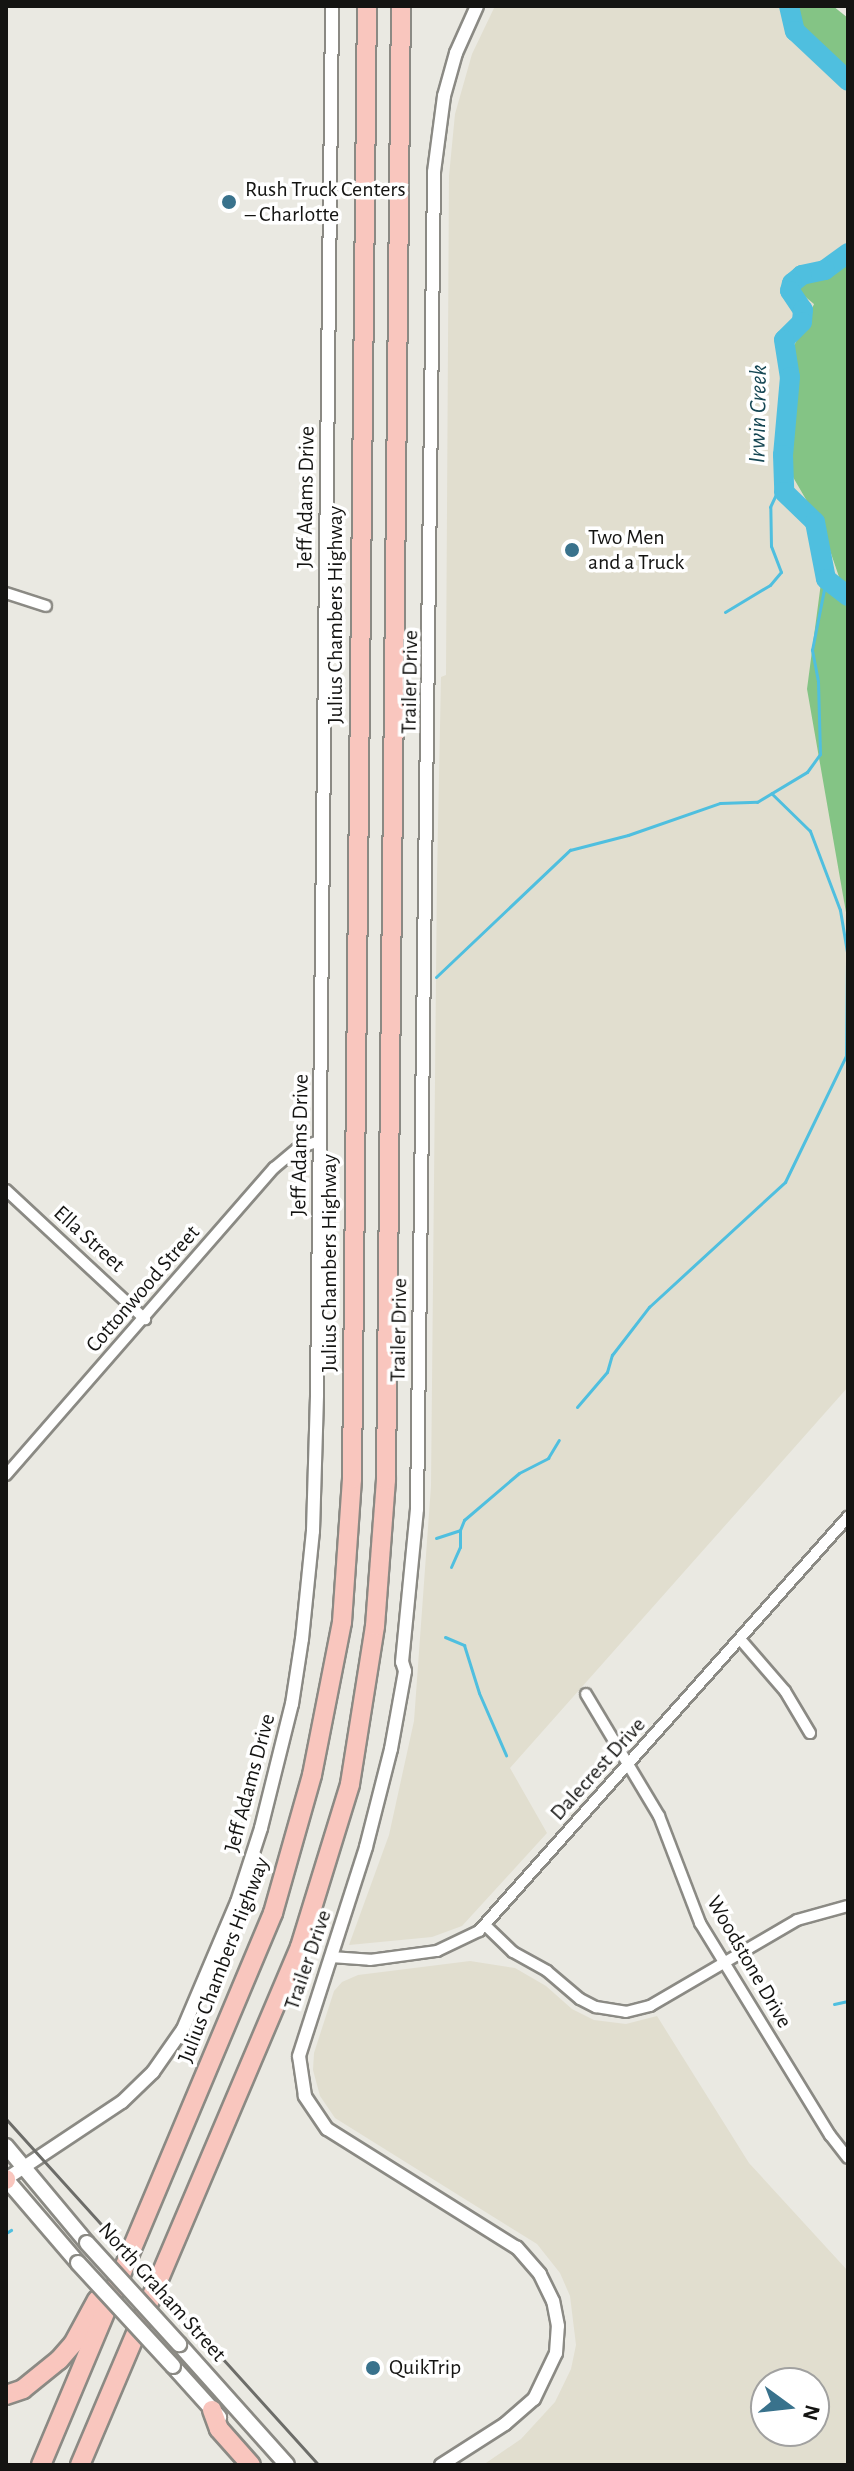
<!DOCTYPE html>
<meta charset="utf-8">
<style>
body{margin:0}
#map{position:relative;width:854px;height:2471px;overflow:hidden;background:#eae9e2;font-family:"Alegreya Sans",sans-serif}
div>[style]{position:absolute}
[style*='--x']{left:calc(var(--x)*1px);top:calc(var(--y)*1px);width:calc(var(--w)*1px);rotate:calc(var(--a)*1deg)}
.built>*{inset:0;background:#e1decf}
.forest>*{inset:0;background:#84c485}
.stream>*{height:3px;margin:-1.5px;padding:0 1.5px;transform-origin:1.5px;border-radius:1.5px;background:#4fbfdf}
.river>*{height:20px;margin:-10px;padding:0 10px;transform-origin:10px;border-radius:10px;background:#4fbfdf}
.roads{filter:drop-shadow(2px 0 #8b8a84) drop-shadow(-2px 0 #8b8a84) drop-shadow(0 2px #8b8a84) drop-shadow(0 -2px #8b8a84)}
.minor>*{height:10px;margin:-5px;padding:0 5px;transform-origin:5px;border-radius:5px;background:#fff}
.tertiary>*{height:12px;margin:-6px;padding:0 6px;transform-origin:6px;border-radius:6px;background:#fff}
.secondary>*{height:14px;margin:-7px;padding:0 7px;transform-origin:7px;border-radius:7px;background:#fff}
.motorway>*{height:18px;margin:-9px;padding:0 9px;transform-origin:9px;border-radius:9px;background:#f9c6be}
.rail>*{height:3px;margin:-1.5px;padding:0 1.5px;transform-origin:1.5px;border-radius:1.5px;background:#6d6d69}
.bridges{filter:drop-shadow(2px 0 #8b8a84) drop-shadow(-2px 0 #8b8a84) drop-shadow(0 2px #8b8a84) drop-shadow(0 -2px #8b8a84)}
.secondary-bridge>*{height:14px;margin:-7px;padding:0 7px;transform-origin:7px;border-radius:7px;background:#fff}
.dots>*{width:22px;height:22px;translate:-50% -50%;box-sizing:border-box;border:4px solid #fff;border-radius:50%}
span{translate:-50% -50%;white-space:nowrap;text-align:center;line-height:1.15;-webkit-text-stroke:7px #fff;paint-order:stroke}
.poi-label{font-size:22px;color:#141412}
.left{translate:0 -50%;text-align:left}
.street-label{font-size:22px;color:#141412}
.water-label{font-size:24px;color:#164754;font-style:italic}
.frame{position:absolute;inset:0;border:8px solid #141412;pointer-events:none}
.north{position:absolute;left:750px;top:2367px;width:80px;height:80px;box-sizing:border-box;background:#fff;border:2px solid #a1a1a0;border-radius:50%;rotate:105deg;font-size:22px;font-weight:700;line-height:32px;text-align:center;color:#141412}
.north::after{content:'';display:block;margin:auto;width:28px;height:36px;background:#39728c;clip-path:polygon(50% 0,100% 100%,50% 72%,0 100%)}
</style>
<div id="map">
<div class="built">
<i style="clip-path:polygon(495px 6px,787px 6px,790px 19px,824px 62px,848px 78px,848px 260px,796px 289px,814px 303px,792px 350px,790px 472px,822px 527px,840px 581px,823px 575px,840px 869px,848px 932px,848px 1387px,510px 1768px,547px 1833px,462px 1926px,432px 1937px,349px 1945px,389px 1835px,414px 1721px,431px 1486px,437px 876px,441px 677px,446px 675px,449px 176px,455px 114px,472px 54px)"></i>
<i style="clip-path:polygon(evenodd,470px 1961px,515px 1968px,546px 1986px,572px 2009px,594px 2020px,626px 2024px,657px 2016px,749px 2163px,848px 2271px,848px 2465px,483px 2465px,521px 2439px,555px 2402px,571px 2369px,576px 2345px,570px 2296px,560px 2273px,537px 2244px,335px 2118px,320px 2096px,313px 2070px,314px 2053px,334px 1991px,342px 1982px,358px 1975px,470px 1961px,814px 2383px,814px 2431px,766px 2431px,766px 2383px,814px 2383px)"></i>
</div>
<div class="forest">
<i style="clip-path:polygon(787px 6px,833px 6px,848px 18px,848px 78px,824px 62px,790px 19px)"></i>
<i style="clip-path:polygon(848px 260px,848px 924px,807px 689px,822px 575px,840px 580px,822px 527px,790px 472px,792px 350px,814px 304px,796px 289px)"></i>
</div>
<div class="stream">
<i style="--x:725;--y:612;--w:52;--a:-31"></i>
<i style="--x:770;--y:585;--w:17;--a:-50"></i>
<i style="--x:781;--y:572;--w:28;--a:-111"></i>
<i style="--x:771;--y:546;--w:39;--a:-91"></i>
<i style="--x:770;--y:507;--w:19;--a:-65"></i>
<i style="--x:778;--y:490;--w:6;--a:18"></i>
<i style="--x:436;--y:977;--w:185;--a:-43.5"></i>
<i style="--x:570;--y:850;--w:60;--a:-14.5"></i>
<i style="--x:628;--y:835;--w:97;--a:-19.2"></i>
<i style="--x:720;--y:803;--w:37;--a:-2"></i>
<i style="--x:757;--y:802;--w:58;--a:-31"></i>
<i style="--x:807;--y:772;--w:22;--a:-54"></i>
<i style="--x:820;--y:754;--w:73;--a:-91.6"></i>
<i style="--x:818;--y:681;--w:32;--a:-101"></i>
<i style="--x:812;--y:650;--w:72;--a:-78.8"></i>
<i style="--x:577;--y:1407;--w:46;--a:-49.4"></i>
<i style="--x:607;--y:1372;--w:18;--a:-74"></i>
<i style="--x:612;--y:1355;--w:61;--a:-52.4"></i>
<i style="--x:649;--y:1307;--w:185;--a:-42.6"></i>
<i style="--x:785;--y:1182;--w:140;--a:-64.2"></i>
<i style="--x:846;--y:1056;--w:104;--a:-89.4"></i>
<i style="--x:847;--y:952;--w:43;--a:-99.5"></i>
<i style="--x:840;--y:910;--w:85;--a:-110.8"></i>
<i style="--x:810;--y:831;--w:54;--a:-135.7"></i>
<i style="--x:436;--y:1538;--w:25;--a:-18"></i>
<i style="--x:451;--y:1567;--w:22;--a:-66"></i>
<i style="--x:460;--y:1547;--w:17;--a:-90"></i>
<i style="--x:460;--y:1530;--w:11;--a:-68"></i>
<i style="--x:464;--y:1520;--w:72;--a:-40.5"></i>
<i style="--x:519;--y:1473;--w:33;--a:-27"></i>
<i style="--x:548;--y:1458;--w:21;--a:-59"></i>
<i style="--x:445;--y:1637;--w:21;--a:23"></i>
<i style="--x:464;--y:1645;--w:50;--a:72.6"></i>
<i style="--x:479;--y:1693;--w:68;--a:66.5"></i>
<i style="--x:834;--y:2004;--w:14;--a:-12"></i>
<i style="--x:6;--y:2233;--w:6;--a:-31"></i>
</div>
<div class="river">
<i style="--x:789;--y:6;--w:26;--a:77"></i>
<i style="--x:795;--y:31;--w:73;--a:43.3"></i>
<i style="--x:848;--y:253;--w:29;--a:144"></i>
<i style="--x:825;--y:270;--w:24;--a:168"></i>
<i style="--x:802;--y:275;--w:13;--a:141"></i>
<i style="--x:792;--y:283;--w:8;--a:104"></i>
<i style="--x:790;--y:291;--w:23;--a:56"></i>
<i style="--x:803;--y:310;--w:12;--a:95"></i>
<i style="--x:802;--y:322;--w:25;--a:135"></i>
<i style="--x:784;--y:340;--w:37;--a:81"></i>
<i style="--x:790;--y:377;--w:78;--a:95.1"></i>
<i style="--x:783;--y:455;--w:37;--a:88"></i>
<i style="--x:784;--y:492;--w:43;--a:44.1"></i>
<i style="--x:815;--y:522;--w:58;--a:79.1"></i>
<i style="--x:826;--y:579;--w:28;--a:38"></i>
</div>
<div class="roads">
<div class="minor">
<i style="--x:6;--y:593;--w:42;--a:18"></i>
<i style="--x:6;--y:1190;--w:190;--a:42.9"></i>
<i style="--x:6;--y:1475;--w:408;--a:-48.9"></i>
<i style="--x:274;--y:1168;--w:30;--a:-40"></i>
<i style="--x:297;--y:1149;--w:23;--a:-20"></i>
<i style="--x:740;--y:1639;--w:69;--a:49.1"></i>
<i style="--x:785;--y:1691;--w:49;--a:59.2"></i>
<i style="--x:586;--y:1694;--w:142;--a:59.1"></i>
<i style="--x:659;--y:1816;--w:115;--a:69"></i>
<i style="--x:700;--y:1923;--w:249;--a:58.5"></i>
<i style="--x:830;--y:2135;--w:29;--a:52"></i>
<i style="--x:485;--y:1925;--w:39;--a:44"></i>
<i style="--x:513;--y:1952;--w:39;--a:29"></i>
<i style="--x:547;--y:1971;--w:43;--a:40.3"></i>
<i style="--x:580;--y:1999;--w:18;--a:27"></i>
<i style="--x:596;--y:2007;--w:30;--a:9"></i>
<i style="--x:626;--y:2012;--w:25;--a:-14"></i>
<i style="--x:650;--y:2006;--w:170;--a:-30.3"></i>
<i style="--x:797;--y:1920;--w:53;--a:-15.4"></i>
<i style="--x:331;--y:1957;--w:39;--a:4"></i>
<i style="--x:370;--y:1960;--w:68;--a:-7.7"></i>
<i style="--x:437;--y:1951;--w:47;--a:-25.5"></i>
<i style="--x:479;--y:1931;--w:555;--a:-48.29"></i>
</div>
<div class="tertiary">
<i style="--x:6;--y:2179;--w:139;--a:-33.6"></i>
<i style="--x:122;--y:2102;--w:43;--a:-44.1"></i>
<i style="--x:153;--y:2072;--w:52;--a:-55.1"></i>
<i style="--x:183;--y:2029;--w:138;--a:-67"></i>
<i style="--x:237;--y:1902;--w:78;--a:-72"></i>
<i style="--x:261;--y:1828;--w:128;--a:-76"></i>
<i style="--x:292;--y:1704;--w:66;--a:-81.3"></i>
<i style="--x:302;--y:1639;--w:109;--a:-84.2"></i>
<i style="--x:313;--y:1531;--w:136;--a:-88.3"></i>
<i style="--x:317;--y:1395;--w:1389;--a:-89.38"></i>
<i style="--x:441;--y:2465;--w:76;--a:-32.6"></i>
<i style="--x:505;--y:2424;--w:38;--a:-41"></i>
<i style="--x:534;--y:2399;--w:51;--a:-64.4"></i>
<i style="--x:556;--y:2353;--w:27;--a:-86"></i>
<i style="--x:558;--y:2326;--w:25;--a:-101"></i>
<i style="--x:553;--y:2301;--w:30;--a:-116"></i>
<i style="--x:540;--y:2274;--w:35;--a:-131"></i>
<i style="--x:517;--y:2248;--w:224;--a:-147.9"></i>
<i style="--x:327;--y:2129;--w:40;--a:-124"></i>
<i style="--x:305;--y:2096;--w:40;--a:-98.5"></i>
<i style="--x:299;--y:2056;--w:219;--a:-72.2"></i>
<i style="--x:366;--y:1847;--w:101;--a:-75.7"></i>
<i style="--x:391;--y:1749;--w:79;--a:-79.8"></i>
<i style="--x:405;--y:1671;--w:9;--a:-108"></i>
<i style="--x:402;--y:1662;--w:154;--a:-84.4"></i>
<i style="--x:417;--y:1509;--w:1337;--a:-89.27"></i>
<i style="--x:434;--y:172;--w:77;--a:-82.5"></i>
<i style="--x:444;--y:96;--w:45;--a:-74.4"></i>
<i style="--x:456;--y:53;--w:51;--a:-65.9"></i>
</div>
<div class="secondary">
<i style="--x:6;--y:2146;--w:126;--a:50.1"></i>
<i style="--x:6;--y:2179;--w:111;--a:49.4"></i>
<i style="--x:179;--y:2344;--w:162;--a:48.2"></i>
<i style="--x:173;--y:2366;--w:69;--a:48"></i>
</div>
<div class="motorway">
<i style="--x:6;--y:2180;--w:1;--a:-90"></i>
<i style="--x:6;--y:2395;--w:18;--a:-19"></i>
<i style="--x:23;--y:2389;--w:46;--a:-38.9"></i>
<i style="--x:59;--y:2360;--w:21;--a:-49"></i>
<i style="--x:73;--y:2344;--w:50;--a:-61.4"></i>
<i style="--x:212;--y:2410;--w:20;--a:70"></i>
<i style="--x:219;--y:2429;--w:48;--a:48.4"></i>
<i style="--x:41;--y:2465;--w:599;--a:-67.2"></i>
<i style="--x:273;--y:1913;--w:143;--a:-74.2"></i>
<i style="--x:312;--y:1775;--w:156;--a:-78.9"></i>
<i style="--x:342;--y:1622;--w:143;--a:-86"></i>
<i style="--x:352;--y:1479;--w:1473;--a:-89.42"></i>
<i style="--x:80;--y:2465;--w:563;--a:-66.99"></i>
<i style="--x:300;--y:1947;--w:170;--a:-72.9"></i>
<i style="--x:350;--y:1784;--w:160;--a:-81"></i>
<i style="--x:375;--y:1626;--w:146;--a:-85.7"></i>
<i style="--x:386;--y:1480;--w:1474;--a:-89.42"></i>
</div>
</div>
<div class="rail">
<i style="--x:6;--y:2119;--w:467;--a:47.9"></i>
</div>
<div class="bridges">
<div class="secondary-bridge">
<i style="--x:87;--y:2243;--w:137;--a:47.7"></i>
<i style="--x:78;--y:2263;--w:140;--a:47.3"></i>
</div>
</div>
<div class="dots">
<i style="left:229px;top:202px;background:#39728c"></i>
<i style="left:572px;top:550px;background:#39728c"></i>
<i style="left:373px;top:2368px;background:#39728c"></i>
</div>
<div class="poi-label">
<span class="left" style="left:245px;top:202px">Rush Truck Centers<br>– Charlotte</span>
<span class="left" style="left:588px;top:550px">Two Men<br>and a Truck</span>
<span class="left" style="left:389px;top:2368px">QuikTrip</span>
</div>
<div class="street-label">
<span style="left:306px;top:497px;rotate:-89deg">Jeff Adams Drive</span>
<span style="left:336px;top:615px;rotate:-90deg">Julius Chambers Highway</span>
<span style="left:410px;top:682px;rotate:-89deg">Trailer Drive</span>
<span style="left:300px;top:1145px;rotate:-89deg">Jeff Adams Drive</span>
<span style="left:89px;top:1239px;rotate:42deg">Ella Street</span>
<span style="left:330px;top:1263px;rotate:-90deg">Julius Chambers Highway</span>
<span style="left:143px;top:1289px;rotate:-49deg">Cottonwood Street</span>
<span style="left:399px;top:1330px;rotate:-89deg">Trailer Drive</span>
<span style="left:598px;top:1769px;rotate:-48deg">Dalecrest Drive</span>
<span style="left:250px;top:1783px;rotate:-75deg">Jeff Adams Drive</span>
<span style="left:224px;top:1960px;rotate:-69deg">Julius Chambers Highway</span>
<span style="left:308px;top:1960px;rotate:-71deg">Trailer Drive</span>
<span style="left:749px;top:1962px;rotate:60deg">Woodstone Drive</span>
<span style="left:162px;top:2292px;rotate:48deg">North Graham Street</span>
</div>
<div class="water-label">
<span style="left:759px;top:414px;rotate:-89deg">Irwin Creek</span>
</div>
<div class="frame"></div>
<div class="north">N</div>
</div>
